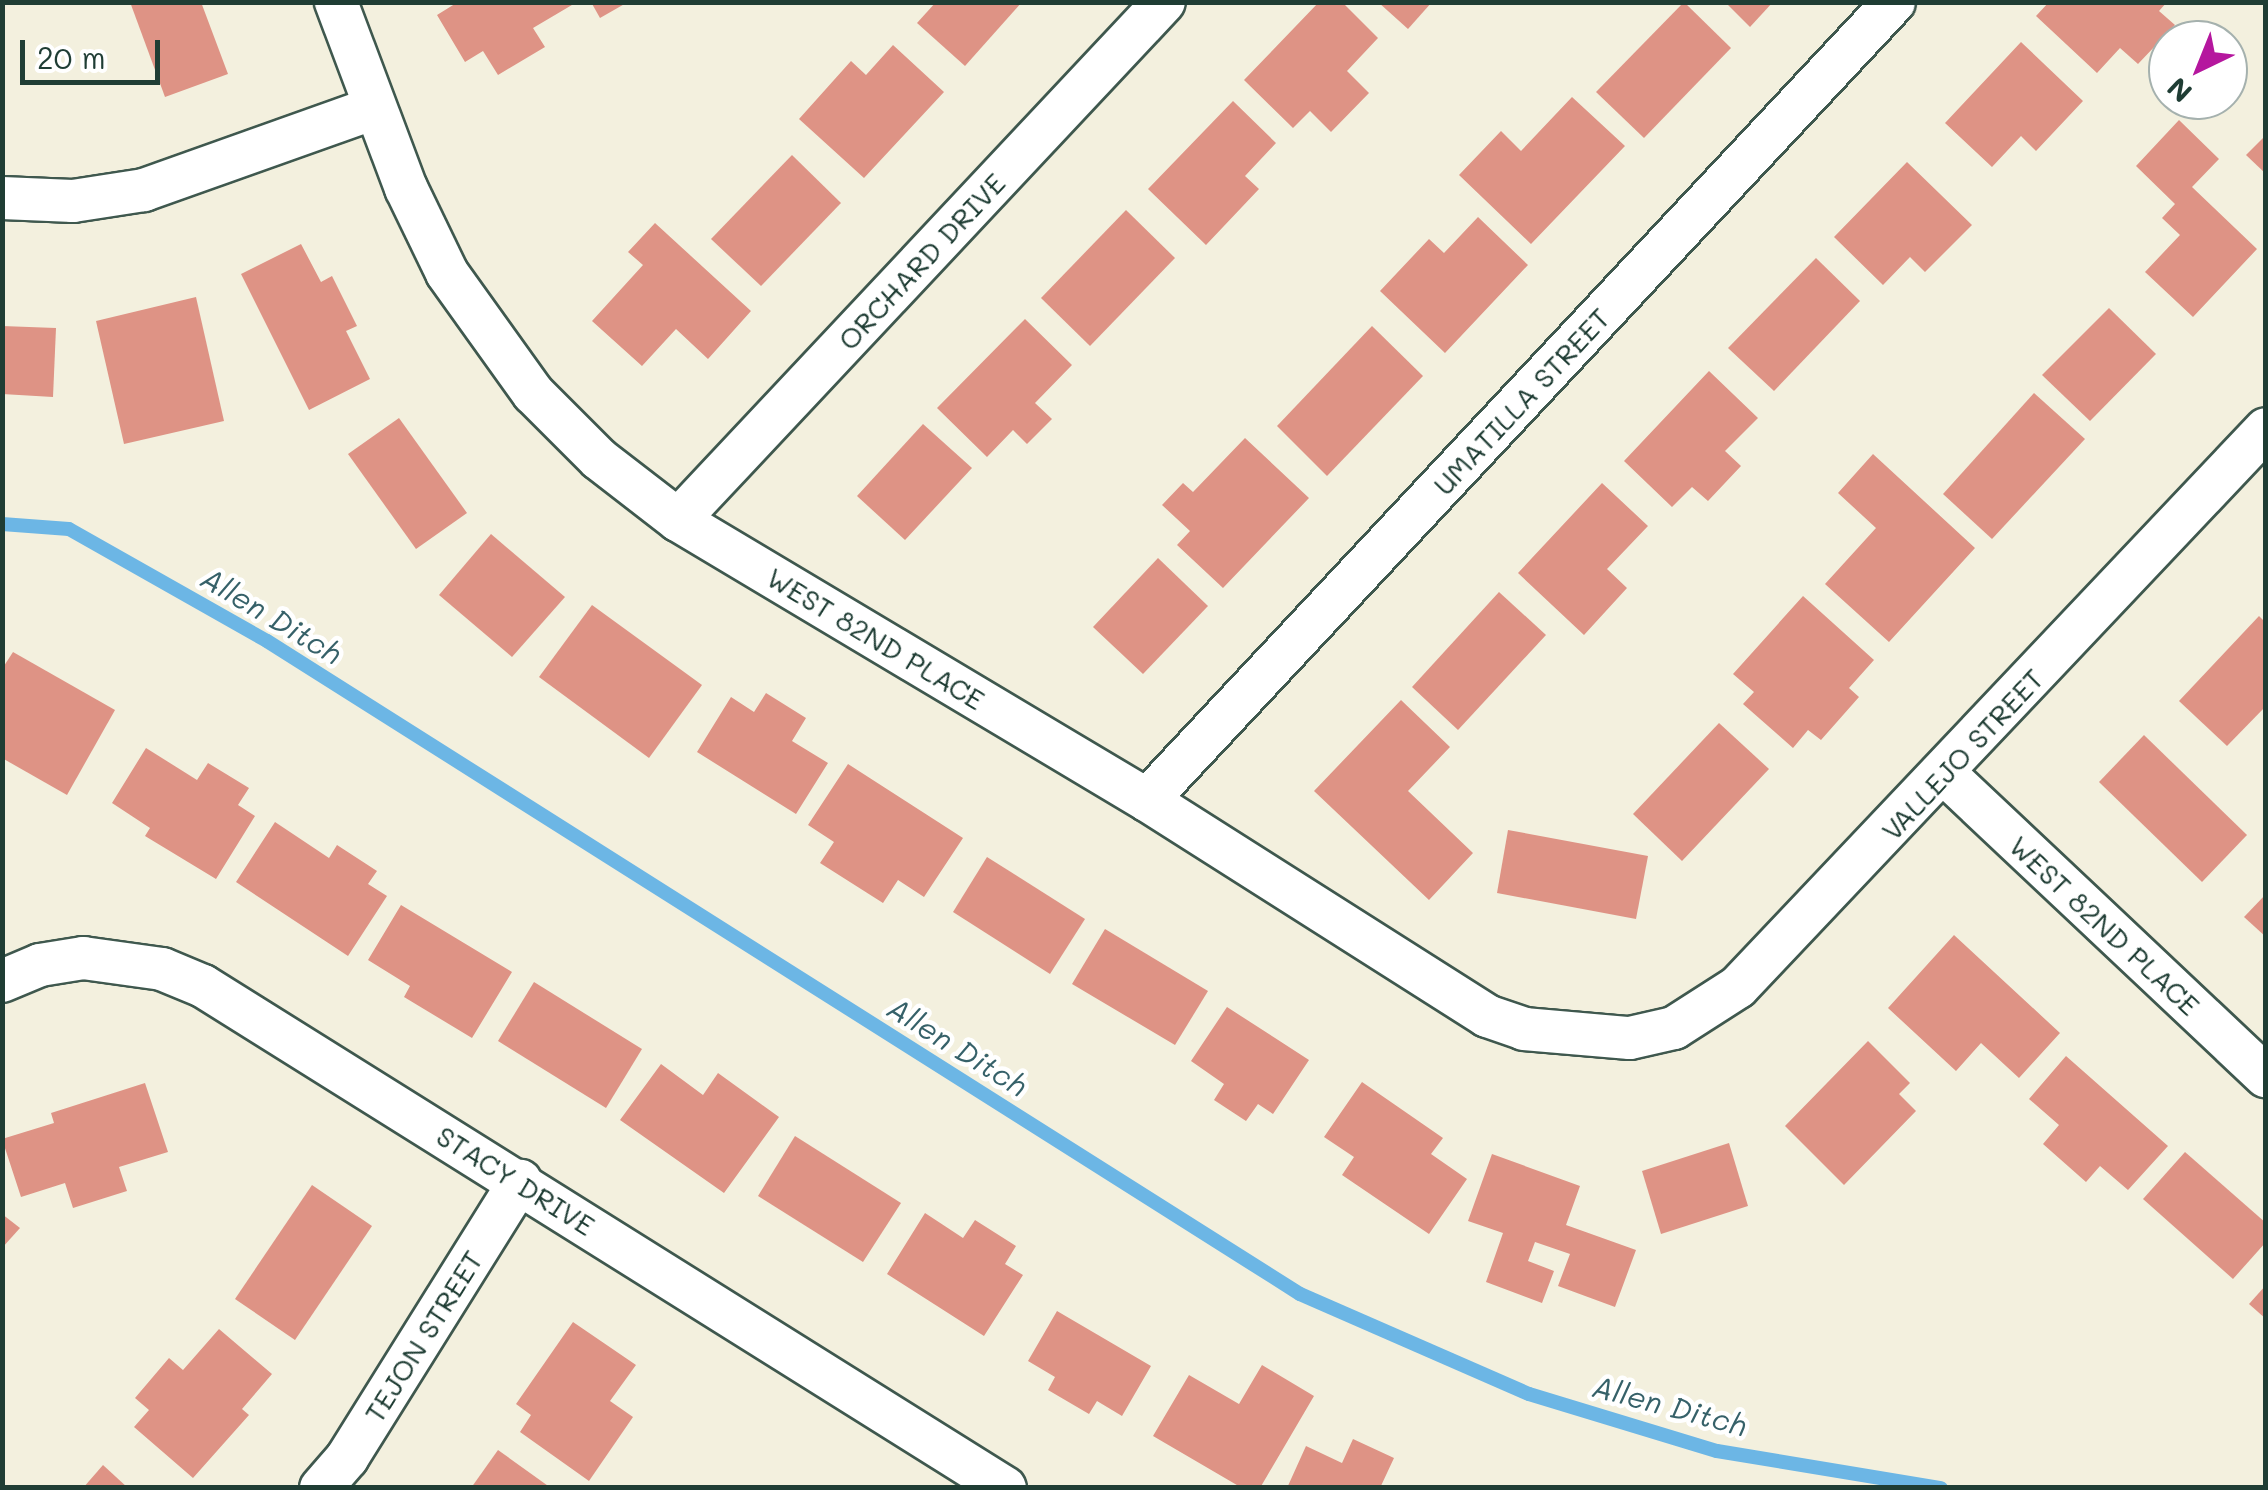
<!DOCTYPE html>
<style>
body{margin:0}
#map{position:relative;width:2268px;height:1490px;overflow:hidden;background:#f3f0de;font-family:Mali,sans-serif}
div>[style]{position:absolute}
[style*='--x']{left:calc(var(--x)*1px);top:calc(var(--y)*1px);width:calc(var(--w)*1px);rotate:calc(var(--a)*1deg)}
.stream>*{height:14px;margin:-7px;padding:0 7px;transform-origin:7px;border-radius:7px;background:#6cb6e5}
.building>*{inset:0;background:#de9385}
.roads{filter:drop-shadow(2px 0 #3f584e) drop-shadow(-2px 0 #3f584e) drop-shadow(0 2px #3f584e) drop-shadow(0 -2px #3f584e)}
.street>*{height:42px;margin:-21px;padding:0 21px;transform-origin:21px;border-radius:21px;background:#fff}
span{translate:-50% -50%;white-space:nowrap;text-align:center;line-height:1.15;-webkit-text-stroke:9px #fff;paint-order:stroke}
.street-label{font-size:28px;color:#1f3d34}
.water-label{font-size:30px;color:#366169;font-style:italic}
.frame{position:absolute;inset:0;border:5px solid #1f3d34;pointer-events:none}
.north{position:absolute;left:2148px;top:20px;width:100px;height:100px;box-sizing:border-box;background:#fff;border:2px solid #a5b1ae;border-radius:50%;rotate:223deg;font-size:28px;font-weight:700;line-height:40px;text-align:center;color:#1f3d34}
.north::after{content:'';display:block;margin:auto;width:35px;height:45px;background:#b5179e;clip-path:polygon(50% 0,100% 100%,50% 72%,0 100%)}
.scale{position:absolute;left:20px;top:40px;width:140px;height:45px;box-sizing:border-box;border:5px solid #1f3d34;border-top:0;padding-left:12px;font-size:30px;line-height:35px;white-space:nowrap;color:#1f3d34;-webkit-text-stroke:8px #fff;paint-order:stroke}
</style>
<div id="map">
<div class="stream">
<i style="--x:2;--y:524;--w:67;--a:4.3"></i>
<i style="--x:69;--y:529;--w:227;--a:29.5"></i>
<i style="--x:267;--y:641;--w:1222;--a:32.3"></i>
<i style="--x:1300;--y:1294;--w:250;--a:23.6"></i>
<i style="--x:1529;--y:1394;--w:196;--a:16.9"></i>
<i style="--x:1717;--y:1451;--w:227;--a:9.4"></i>
</div>
<div class="building">
<i style="clip-path:polygon(130px 2px,201px 2px,228px 74px,165px 97px)"></i>
<i style="clip-path:polygon(458px 2px,577px 2px,533px 28px,545px 47px,498px 75px,483px 51px,465px 62px,437px 15px)"></i>
<i style="clip-path:polygon(591px 2px,628px 2px,600px 18px)"></i>
<i style="clip-path:polygon(936px 2px,1022px 2px,965px 66px,917px 23px)"></i>
<i style="clip-path:polygon(1319px 2px,1342px 2px,1378px 38px,1347px 71px,1369px 93px,1331px 132px,1310px 111px,1293px 128px,1244px 80px)"></i>
<i style="clip-path:polygon(1378px 2px,1432px 2px,1408px 29px)"></i>
<i style="clip-path:polygon(1684px 2px,1731px 48px,1644px 138px,1596px 92px)"></i>
<i style="clip-path:polygon(1725px 2px,1773px 2px,1750px 27px)"></i>
<i style="clip-path:polygon(2049px 2px,2167px 2px,2159px 11px,2175px 25px,2138px 64px,2120px 48px,2097px 73px,2036px 16px)"></i>
<i style="clip-path:polygon(2021px 42px,2083px 101px,2036px 151px,2021px 136px,1992px 167px,1945px 123px)"></i>
<i style="clip-path:polygon(893px 45px,944px 92px,864px 178px,799px 119px,851px 61px,866px 75px)"></i>
<i style="clip-path:polygon(1572px 97px,1625px 146px,1531px 244px,1459px 175px,1501px 131px,1521px 151px)"></i>
<i style="clip-path:polygon(1233px 101px,1276px 143px,1245px 176px,1259px 189px,1206px 245px,1148px 189px)"></i>
<i style="clip-path:polygon(2179px 120px,2219px 159px,2192px 187px,2257px 249px,2193px 317px,2145px 272px,2180px 235px,2162px 218px,2175px 204px,2136px 166px)"></i>
<i style="clip-path:polygon(2266px 135px,2266px 174px,2246px 155px)"></i>
<i style="clip-path:polygon(792px 155px,841px 203px,761px 286px,711px 239px)"></i>
<i style="clip-path:polygon(1907px 162px,1972px 225px,1925px 272px,1910px 257px,1883px 285px,1834px 237px)"></i>
<i style="clip-path:polygon(1126px 210px,1175px 258px,1090px 346px,1041px 298px)"></i>
<i style="clip-path:polygon(1478px 217px,1528px 265px,1445px 353px,1380px 291px,1429px 239px,1444px 253px)"></i>
<i style="clip-path:polygon(655px 223px,751px 311px,708px 359px,676px 329px,642px 366px,592px 321px,643px 265px,628px 252px)"></i>
<i style="clip-path:polygon(301px 244px,321px 282px,332px 276px,357px 326px,346px 331px,370px 379px,309px 410px,241px 274px)"></i>
<i style="clip-path:polygon(1816px 258px,1860px 301px,1774px 391px,1728px 348px)"></i>
<i style="clip-path:polygon(196px 297px,224px 421px,124px 444px,96px 321px)"></i>
<i style="clip-path:polygon(2109px 308px,2156px 354px,2090px 421px,2042px 375px)"></i>
<i style="clip-path:polygon(1025px 319px,1072px 365px,1035px 403px,1052px 419px,1027px 444px,1013px 430px,987px 457px,937px 408px)"></i>
<i style="clip-path:polygon(2px 326px,56px 328px,53px 397px,2px 394px)"></i>
<i style="clip-path:polygon(1372px 326px,1423px 376px,1327px 476px,1277px 426px)"></i>
<i style="clip-path:polygon(1709px 371px,1758px 418px,1725px 451px,1741px 466px,1708px 501px,1692px 487px,1672px 507px,1624px 461px)"></i>
<i style="clip-path:polygon(2034px 393px,2085px 439px,1992px 539px,1943px 494px)"></i>
<i style="clip-path:polygon(399px 418px,467px 513px,416px 549px,348px 454px)"></i>
<i style="clip-path:polygon(923px 424px,972px 468px,905px 540px,857px 496px)"></i>
<i style="clip-path:polygon(1245px 438px,1309px 498px,1223px 588px,1177px 545px,1190px 531px,1162px 505px,1183px 483px,1193px 492px)"></i>
<i style="clip-path:polygon(1873px 454px,1975px 548px,1889px 642px,1825px 584px,1876px 528px,1838px 493px)"></i>
<i style="clip-path:polygon(1602px 483px,1648px 526px,1607px 569px,1627px 588px,1584px 635px,1518px 573px)"></i>
<i style="clip-path:polygon(491px 534px,565px 597px,512px 657px,439px 595px)"></i>
<i style="clip-path:polygon(1158px 558px,1208px 606px,1143px 674px,1093px 627px)"></i>
<i style="clip-path:polygon(1499px 592px,1546px 635px,1458px 730px,1412px 687px)"></i>
<i style="clip-path:polygon(1803px 596px,1874px 660px,1849px 688px,1859px 697px,1821px 740px,1808px 730px,1793px 748px,1743px 704px,1754px 692px,1733px 674px)"></i>
<i style="clip-path:polygon(592px 605px,702px 685px,649px 758px,539px 677px)"></i>
<i style="clip-path:polygon(2259px 616px,2266px 623px,2266px 706px,2227px 746px,2179px 701px)"></i>
<i style="clip-path:polygon(13px 652px,115px 710px,67px 795px,2px 758px,2px 669px)"></i>
<i style="clip-path:polygon(766px 693px,806px 718px,792px 741px,828px 763px,796px 814px,697px 752px,731px 697px,754px 712px)"></i>
<i style="clip-path:polygon(1401px 700px,1450px 747px,1408px 791px,1473px 853px,1429px 900px,1314px 791px)"></i>
<i style="clip-path:polygon(1719px 723px,1769px 769px,1682px 861px,1633px 814px)"></i>
<i style="clip-path:polygon(2144px 735px,2247px 835px,2202px 882px,2099px 782px)"></i>
<i style="clip-path:polygon(146px 748px,197px 780px,208px 763px,249px 788px,238px 805px,255px 816px,216px 879px,145px 836px,150px 828px,112px 803px)"></i>
<i style="clip-path:polygon(848px 764px,963px 838px,924px 897px,898px 880px,883px 903px,820px 863px,834px 842px,808px 825px)"></i>
<i style="clip-path:polygon(275px 822px,329px 858px,337px 845px,377px 871px,368px 884px,387px 896px,348px 956px,236px 882px)"></i>
<i style="clip-path:polygon(1508px 830px,1648px 856px,1636px 919px,1497px 893px)"></i>
<i style="clip-path:polygon(987px 857px,1085px 919px,1050px 974px,953px 912px)"></i>
<i style="clip-path:polygon(2266px 894px,2266px 937px,2244px 917px)"></i>
<i style="clip-path:polygon(401px 905px,512px 972px,472px 1038px,404px 997px,410px 986px,368px 960px)"></i>
<i style="clip-path:polygon(1105px 929px,1208px 991px,1175px 1045px,1072px 984px)"></i>
<i style="clip-path:polygon(1954px 935px,2060px 1033px,2019px 1078px,1981px 1043px,1956px 1071px,1888px 1008px)"></i>
<i style="clip-path:polygon(534px 982px,642px 1049px,606px 1108px,498px 1041px)"></i>
<i style="clip-path:polygon(1227px 1007px,1309px 1060px,1273px 1114px,1258px 1104px,1246px 1121px,1214px 1100px,1224px 1084px,1191px 1061px)"></i>
<i style="clip-path:polygon(1868px 1041px,1910px 1083px,1899px 1094px,1916px 1111px,1844px 1185px,1785px 1126px)"></i>
<i style="clip-path:polygon(2066px 1056px,2168px 1146px,2128px 1190px,2100px 1166px,2086px 1182px,2043px 1144px,2059px 1125px,2029px 1099px)"></i>
<i style="clip-path:polygon(661px 1064px,703px 1095px,718px 1073px,779px 1117px,724px 1193px,620px 1120px)"></i>
<i style="clip-path:polygon(1362px 1082px,1443px 1138px,1431px 1154px,1467px 1179px,1429px 1234px,1342px 1175px,1354px 1157px,1324px 1137px)"></i>
<i style="clip-path:polygon(145px 1083px,168px 1152px,119px 1167px,127px 1191px,73px 1208px,65px 1183px,21px 1197px,2px 1139px,54px 1123px,51px 1113px)"></i>
<i style="clip-path:polygon(795px 1136px,901px 1203px,863px 1262px,758px 1196px)"></i>
<i style="clip-path:polygon(1729px 1143px,1748px 1206px,1661px 1234px,1642px 1171px)"></i>
<i style="clip-path:polygon(2185px 1152px,2266px 1223px,2266px 1242px,2233px 1279px,2143px 1199px)"></i>
<i style="clip-path:polygon(1492px 1154px,1580px 1186px,1566px 1225px,1636px 1250px,1615px 1307px,1558px 1286px,1570px 1254px,1535px 1242px,1528px 1261px,1554px 1271px,1542px 1303px,1486px 1282px,1503px 1233px,1468px 1221px)"></i>
<i style="clip-path:polygon(312px 1185px,372px 1226px,295px 1340px,235px 1299px)"></i>
<i style="clip-path:polygon(925px 1213px,963px 1238px,975px 1220px,1016px 1246px,1005px 1264px,1023px 1275px,984px 1336px,887px 1274px)"></i>
<i style="clip-path:polygon(2px 1214px,20px 1228px,2px 1248px)"></i>
<i style="clip-path:polygon(2266px 1285px,2266px 1319px,2249px 1304px)"></i>
<i style="clip-path:polygon(1057px 1311px,1151px 1366px,1122px 1416px,1097px 1401px,1089px 1414px,1048px 1390px,1055px 1377px,1028px 1361px)"></i>
<i style="clip-path:polygon(573px 1322px,636px 1365px,610px 1401px,633px 1417px,589px 1481px,520px 1432px,531px 1415px,516px 1404px)"></i>
<i style="clip-path:polygon(219px 1329px,272px 1374px,242px 1409px,249px 1415px,193px 1478px,134px 1427px,149px 1410px,135px 1398px,169px 1358px,183px 1370px)"></i>
<i style="clip-path:polygon(1262px 1365px,1314px 1396px,1260px 1488px,1242px 1488px,1153px 1436px,1189px 1375px,1239px 1404px)"></i>
<i style="clip-path:polygon(1353px 1439px,1394px 1458px,1380px 1488px,1287px 1488px,1306px 1446px,1342px 1463px)"></i>
<i style="clip-path:polygon(498px 1450px,551px 1488px,471px 1488px)"></i>
<i style="clip-path:polygon(103px 1465px,128px 1488px,83px 1488px)"></i>
</div>
<div class="roads">
<div class="street">
<i style="--x:336;--y:2;--w:199;--a:69.4"></i>
<i style="--x:406;--y:188;--w:94;--a:64.2"></i>
<i style="--x:447;--y:273;--w:148;--a:54.4"></i>
<i style="--x:533;--y:393;--w:93;--a:45"></i>
<i style="--x:599;--y:459;--w:100;--a:37.7"></i>
<i style="--x:678;--y:520;--w:546;--a:30.84"></i>
<i style="--x:1147;--y:800;--w:403;--a:32.4"></i>
<i style="--x:1487;--y:1016;--w:39;--a:19"></i>
<i style="--x:1524;--y:1029;--w:106;--a:4.9"></i>
<i style="--x:1630;--y:1038;--w:45;--a:-12.8"></i>
<i style="--x:1674;--y:1028;--w:76;--a:-32.6"></i>
<i style="--x:1738;--y:987;--w:768;--a:-46.58"></i>
<i style="--x:2;--y:198;--w:71;--a:2.4"></i>
<i style="--x:73;--y:201;--w:72;--a:-8.8"></i>
<i style="--x:144;--y:190;--w:244;--a:-19.6"></i>
<i style="--x:678;--y:520;--w:710;--a:-46.83"></i>
<i style="--x:1945;--y:774;--w:441;--a:43.3"></i>
<i style="--x:1147;--y:800;--w:1093;--a:-46.89"></i>
<i style="--x:2;--y:981;--w:41;--a:-22.8"></i>
<i style="--x:40;--y:965;--w:44;--a:-9.2"></i>
<i style="--x:83;--y:958;--w:80;--a:7.9"></i>
<i style="--x:162;--y:969;--w:44;--a:22.5"></i>
<i style="--x:203;--y:986;--w:946;--a:32.04"></i>
<i style="--x:321;--y:1488;--w:40;--a:-49"></i>
<i style="--x:347;--y:1458;--w:327;--a:-58"></i>
</div>
</div>
<div class="street-label">
<span style="left:921px;top:261px;rotate:-47deg">ORCHARD DRIVE</span>
<span style="left:1521px;top:401px;rotate:-47deg">UMATILLA STREET</span>
<span style="left:876px;top:638px;rotate:31deg">WEST 82ND PLACE</span>
<span style="left:1962px;top:754px;rotate:-47deg">VALLEJO STREET</span>
<span style="left:2105px;top:925px;rotate:43deg">WEST 82ND PLACE</span>
<span style="left:516px;top:1180px;rotate:32deg">STACY DRIVE</span>
<span style="left:423px;top:1336px;rotate:-58deg">TEJON STREET</span>
</div>
<div class="water-label">
<span style="left:272px;top:615px;rotate:31deg">Allen Ditch</span>
<span style="left:958px;top:1046px;rotate:32deg">Allen Ditch</span>
<span style="left:1670px;top:1405px;rotate:15deg">Allen Ditch</span>
</div>
<div class="frame"></div>
<div class="north">N</div>
<div class="scale">20 m</div>
</div>
